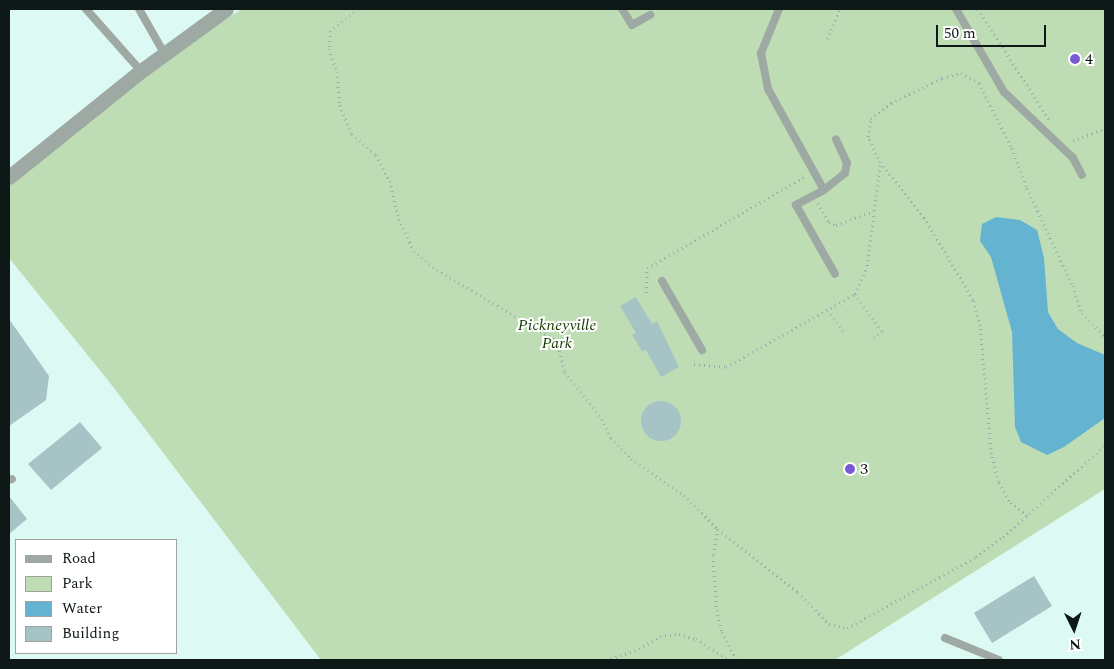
<!DOCTYPE html>
<style>
body{margin:0}
#map{position:relative;width:1114px;height:669px;overflow:hidden;background:#ddf9f3;font-family:Spectral,serif}
div>[style]{position:absolute}
[style*='--x']{left:calc(var(--x)*1px);top:calc(var(--y)*1px);width:calc(var(--w)*1px);rotate:calc(var(--a)*1deg)}
.green>*{inset:0;background:#bfddb4}
.water>*{inset:0;background:#63b3d1}
.building>*{inset:0;background:#a6c3c5}
.round{border-radius:50%}
.path>*{height:2.5px;margin-top:-1.25px;transform-origin:0;background:repeating-linear-gradient(90deg,#98aea9 0 1px,transparent 0 5px)}
.service>*{height:8px;margin:-4px;padding:0 4px;transform-origin:4px;border-radius:4px;background:#9fa9a3}
.tertiary>*{height:15px;margin:-7.5px;padding:0 7.5px;transform-origin:7.5px;border-radius:7.5px;background:#9fa9a3}
.dots>*{width:14px;height:14px;translate:-50% -50%;box-sizing:border-box;border:2px solid #fff;border-radius:50%}
span{translate:-50% -50%;white-space:nowrap;text-align:center;line-height:1.15;-webkit-text-stroke:4px #fff;paint-order:stroke}
.poi-label{font-size:16px;color:#0e1816}
.left{translate:0 -50%;text-align:left}
.park-label{font-size:16px;color:#163b00;font-style:italic}
.frame{position:absolute;inset:0;border:10px solid #0e1816;pointer-events:none}
.legend{position:absolute;left:15px;top:539px;width:162px;height:115px;box-sizing:border-box;background:#fff;border:1px solid #9fa3a2;margin:0;padding:6px 9px;list-style:none;font-size:15px;color:#0e1816}
.legend li{display:flex;align-items:center;gap:10px;height:25px}
.legend b{width:25px;border:1px solid #9fa3a2}
.north{position:absolute;left:1049px;top:604px;width:50px;height:50px;-webkit-text-stroke:4px #fff;paint-order:stroke;rotate:176deg;font-size:14px;font-weight:700;line-height:20px;text-align:center;color:#0e1816}
.north::after{content:'';display:block;margin:auto;width:18px;height:22px;background:#0e1816;clip-path:polygon(50% 0,100% 100%,50% 72%,0 100%)}
.scale{position:absolute;left:936px;top:25px;width:110px;height:22px;box-sizing:border-box;border:2px solid #0e1816;border-top:0;padding-left:6px;font-size:15px;line-height:18px;white-space:nowrap;color:#0e1816;-webkit-text-stroke:4px #fff;paint-order:stroke}
</style>
<div id="map">
<div class="green">
<i style="clip-path:polygon(242px 9px,1105px 9px,1105px 489px,835px 660px,321px 660px,107px 379px,9px 258px,9px 186px,188px 43px)"></i>
</div>
<div class="water">
<i style="clip-path:polygon(996px 217px,1020px 220px,1037px 230px,1044px 258px,1048px 312px,1058px 329px,1077px 343px,1105px 355px,1105px 418px,1064px 447px,1047px 455px,1021px 442px,1015px 427px,1012px 332px,991px 257px,980px 241px,982px 224px)"></i>
</div>
<div class="building">
<i style="clip-path:polygon(636px 297px,652px 324px,657px 321px,679px 367px,661px 377px,646px 350px,642px 351px,632px 335px,636px 333px,620px 306px)"></i>
<i style="clip-path:polygon(9px 319px,49px 376px,46px 400px,9px 426px)"></i>
<i class="round" style="left:641px;top:401px;width:40px;height:40px"></i>
<i style="clip-path:polygon(80px 422px,102px 448px,51px 490px,28px 464px)"></i>
<i style="clip-path:polygon(9px 496px,27px 519px,9px 534px)"></i>
<i style="clip-path:polygon(1034px 576px,1052px 606px,992px 643px,974px 613px)"></i>
</div>
<div class="path">
<i style="--x:358;--y:9;--w:35;--a:141"></i>
<i style="--x:331;--y:31;--w:18;--a:96"></i>
<i style="--x:329;--y:49;--w:24;--a:71"></i>
<i style="--x:337;--y:72;--w:33;--a:85"></i>
<i style="--x:340;--y:105;--w:31;--a:68"></i>
<i style="--x:352;--y:134;--w:32;--a:41"></i>
<i style="--x:376;--y:155;--w:30;--a:62"></i>
<i style="--x:390;--y:181;--w:39;--a:77"></i>
<i style="--x:399;--y:219;--w:35;--a:65"></i>
<i style="--x:414;--y:251;--w:30;--a:40"></i>
<i style="--x:437;--y:270;--w:139;--a:30.6"></i>
<i style="--x:557;--y:341;--w:32;--a:76"></i>
<i style="--x:565;--y:372;--w:60;--a:51.8"></i>
<i style="--x:602;--y:419;--w:21;--a:65"></i>
<i style="--x:611;--y:438;--w:29;--a:46"></i>
<i style="--x:631;--y:459;--w:64;--a:34.2"></i>
<i style="--x:684;--y:495;--w:48;--a:45"></i>
<i style="--x:718;--y:529;--w:102;--a:38.2"></i>
<i style="--x:798;--y:592;--w:45;--a:45.9"></i>
<i style="--x:829;--y:624;--w:18;--a:13"></i>
<i style="--x:847;--y:628;--w:147;--a:-28.8"></i>
<i style="--x:976;--y:557;--w:34;--a:-37"></i>
<i style="--x:1003;--y:537;--w:137;--a:-42"></i>
<i style="--x:978;--y:9;--w:131;--a:57.2"></i>
<i style="--x:827;--y:39;--w:33;--a:-67"></i>
<i style="--x:1073;--y:141;--w:35;--a:-22"></i>
<i style="--x:818;--y:203;--w:22;--a:60"></i>
<i style="--x:829;--y:222;--w:8;--a:23"></i>
<i style="--x:836;--y:225;--w:40;--a:-20.2"></i>
<i style="--x:874;--y:211;--w:47;--a:-82.7"></i>
<i style="--x:646;--y:293;--w:25;--a:-88"></i>
<i style="--x:647;--y:268;--w:181;--a:-30.1"></i>
<i style="--x:855;--y:294;--w:47;--a:53.6"></i>
<i style="--x:883;--y:332;--w:12;--a:145"></i>
<i style="--x:828;--y:310;--w:26;--a:53"></i>
<i style="--x:694;--y:364;--w:32;--a:5"></i>
<i style="--x:726;--y:367;--w:148;--a:-29.5"></i>
<i style="--x:855;--y:294;--w:30;--a:-67"></i>
<i style="--x:867;--y:266;--w:55;--a:-82.7"></i>
<i style="--x:1027;--y:516;--w:23;--a:-140"></i>
<i style="--x:1009;--y:501;--w:22;--a:-120"></i>
<i style="--x:998;--y:482;--w:29;--a:-104"></i>
<i style="--x:991;--y:454;--w:128;--a:-94.9"></i>
<i style="--x:980;--y:326;--w:27;--a:-105"></i>
<i style="--x:973;--y:300;--w:96;--a:-120.9"></i>
<i style="--x:924;--y:218;--w:70;--a:-128.7"></i>
<i style="--x:880;--y:163;--w:29;--a:-115"></i>
<i style="--x:868;--y:137;--w:18;--a:-81"></i>
<i style="--x:871;--y:119;--w:26;--a:-39"></i>
<i style="--x:891;--y:103;--w:57;--a:-26.1"></i>
<i style="--x:942;--y:78;--w:20;--a:-15"></i>
<i style="--x:961;--y:73;--w:21;--a:29"></i>
<i style="--x:979;--y:83;--w:73;--a:63.1"></i>
<i style="--x:1012;--y:148;--w:43;--a:69.4"></i>
<i style="--x:1027;--y:188;--w:108;--a:64.9"></i>
<i style="--x:1073;--y:286;--w:28;--a:72"></i>
<i style="--x:1082;--y:313;--w:33;--a:46"></i>
<i style="--x:718;--y:529;--w:27;--a:100"></i>
<i style="--x:713;--y:556;--w:54;--a:85.8"></i>
<i style="--x:717;--y:610;--w:23;--a:77"></i>
<i style="--x:722;--y:632;--w:32;--a:62"></i>
<i style="--x:606;--y:660;--w:35;--a:-18"></i>
<i style="--x:639;--y:649;--w:25;--a:-32"></i>
<i style="--x:660;--y:636;--w:19;--a:-6"></i>
<i style="--x:679;--y:634;--w:18;--a:16"></i>
<i style="--x:696;--y:639;--w:40;--a:32"></i>
</div>
<div class="service">
<i style="--x:86;--y:9;--w:83;--a:48.4"></i>
<i style="--x:139;--y:9;--w:51;--a:60.4"></i>
<i style="--x:622;--y:9;--w:19;--a:58"></i>
<i style="--x:632;--y:25;--w:21;--a:-29"></i>
<i style="--x:779;--y:9;--w:48;--a:112.2"></i>
<i style="--x:761;--y:53;--w:37;--a:79"></i>
<i style="--x:768;--y:89;--w:115;--a:61"></i>
<i style="--x:824;--y:190;--w:27;--a:-39"></i>
<i style="--x:845;--y:173;--w:10;--a:-79"></i>
<i style="--x:847;--y:163;--w:26;--a:-115"></i>
<i style="--x:956;--y:9;--w:96;--a:60"></i>
<i style="--x:1004;--y:92;--w:95;--a:43.7"></i>
<i style="--x:1073;--y:158;--w:19;--a:62"></i>
<i style="--x:824;--y:190;--w:32;--a:152"></i>
<i style="--x:796;--y:205;--w:79;--a:60.5"></i>
<i style="--x:662;--y:281;--w:80;--a:59.9"></i>
<i style="--x:9;--y:480;--w:3;--a:-18"></i>
<i style="--x:945;--y:638;--w:58;--a:22.2"></i>
</div>
<div class="tertiary">
<i style="--x:9;--y:177;--w:169;--a:-38.8"></i>
<i style="--x:141;--y:71;--w:105;--a:-36.1"></i>
</div>
<div class="dots">
<i style="left:1075px;top:59px;background:#775ad4"></i>
<i style="left:850px;top:469px;background:#775ad4"></i>
</div>
<div class="poi-label">
<span class="left" style="left:1085px;top:59px">4</span>
<span class="left" style="left:860px;top:469px">3</span>
</div>
<div class="park-label">
<span style="left:557px;top:334px">Pickneyville<br>Park</span>
</div>
<div class="frame"></div>
<ul class="legend">
<li><b style="height:6px;background:#9fa9a3"></b>Road</li>
<li><b style="height:14px;background:#bfddb4"></b>Park</li>
<li><b style="height:14px;background:#63b3d1"></b>Water</li>
<li><b style="height:14px;background:#a6c3c5"></b>Building</li>
</ul>
<div class="north">N</div>
<div class="scale">50 m</div>
</div>
